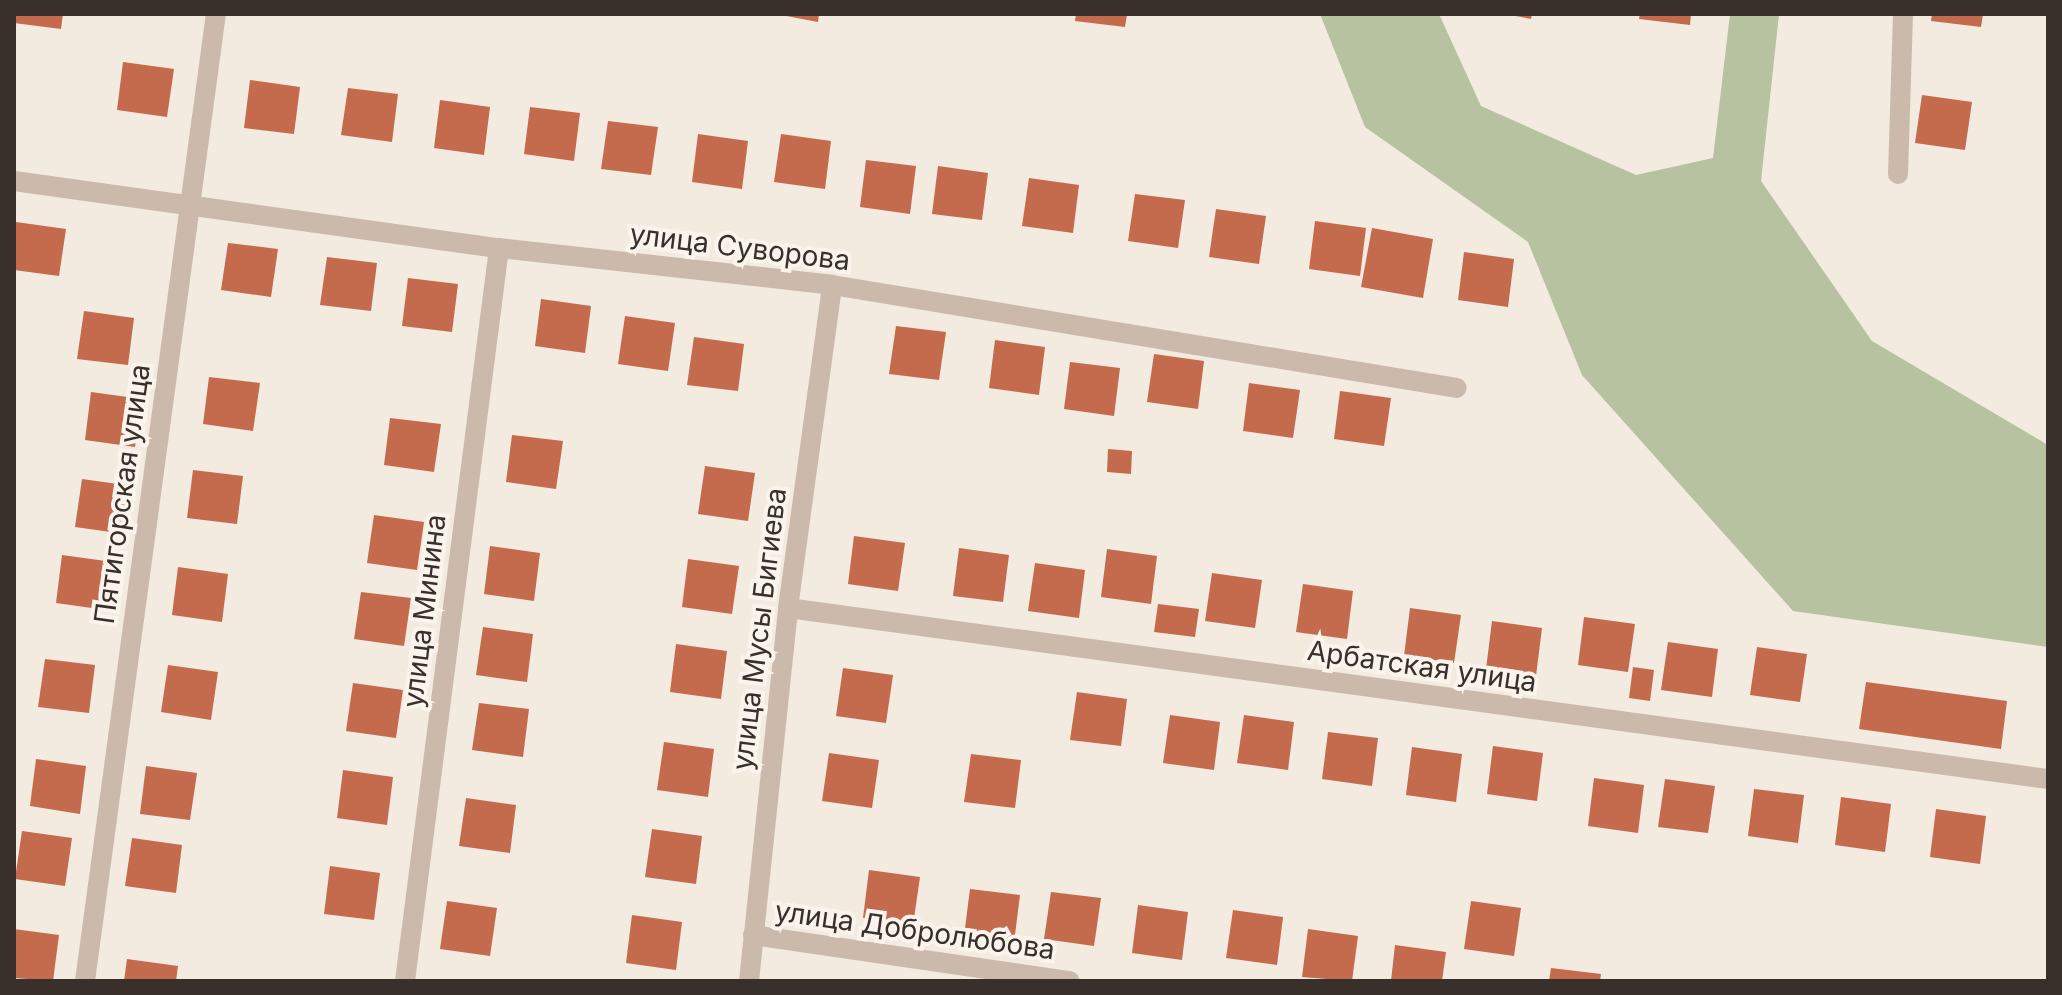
<!DOCTYPE html>
<meta charset="utf-8">
<style>
body{margin:0}
#map{position:relative;width:2062px;height:995px;overflow:hidden;background:#f3eae0;font-family:Inter,sans-serif}
div>[style]{position:absolute}
[style*='--x']{left:calc(var(--x)*1px);top:calc(var(--y)*1px);width:calc(var(--w)*1px);rotate:calc(var(--a)*1deg)}
.green>*{inset:0;background:#b7c2a0}
.building>*{inset:0;background:#c46a4d}
.minor>*{height:20px;margin:-10px;padding:0 10px;transform-origin:10px;border-radius:10px;background:#cbbaac}
span{translate:-50% -50%;white-space:nowrap;text-align:center;line-height:1.15;-webkit-text-stroke:8px #faf4ed;paint-order:stroke}
.street-label{font-size:28px;color:#392f2b}
.frame{position:absolute;inset:0;border:16px solid #392f2b;pointer-events:none}
</style>
<div id="map">
<div class="green">
<i style="clip-path:polygon(1320px 14px,1439px 14px,1481px 106px,1636px 175px,1713px 158px,1730px 14px,1779px 14px,1761px 181px,1872px 341px,2048px 445px,2048px 647px,1793px 611px,1582px 375px,1528px 242px,1365px 127px)"></i>
</div>
<div class="building">
<i style="clip-path:polygon(14px 14px,63px 14px,61px 29px,14px 23px)"></i>
<i style="clip-path:polygon(776px 14px,819px 14px,818px 22px)"></i>
<i style="clip-path:polygon(1076px 14px,1127px 14px,1125px 27px,1075px 21px)"></i>
<i style="clip-path:polygon(1506px 14px,1532px 14px,1531px 19px)"></i>
<i style="clip-path:polygon(1640px 14px,1691px 14px,1690px 25px,1639px 19px)"></i>
<i style="clip-path:polygon(1932px 14px,1983px 14px,1981px 27px,1931px 21px)"></i>
<i style="clip-path:polygon(123px 62px,174px 69px,167px 117px,117px 110px)"></i>
<i style="clip-path:polygon(250px 80px,300px 87px,294px 134px,244px 128px)"></i>
<i style="clip-path:polygon(348px 88px,398px 94px,392px 142px,341px 135px)"></i>
<i style="clip-path:polygon(1922px 95px,1972px 102px,1965px 150px,1915px 143px)"></i>
<i style="clip-path:polygon(440px 100px,490px 107px,484px 155px,434px 148px)"></i>
<i style="clip-path:polygon(530px 107px,580px 113px,574px 161px,524px 154px)"></i>
<i style="clip-path:polygon(608px 121px,658px 127px,651px 175px,601px 169px)"></i>
<i style="clip-path:polygon(698px 134px,748px 141px,742px 189px,692px 182px)"></i>
<i style="clip-path:polygon(781px 134px,831px 141px,825px 189px,774px 182px)"></i>
<i style="clip-path:polygon(866px 160px,916px 166px,910px 214px,860px 207px)"></i>
<i style="clip-path:polygon(938px 166px,988px 173px,982px 220px,932px 214px)"></i>
<i style="clip-path:polygon(1029px 178px,1079px 185px,1073px 233px,1022px 226px)"></i>
<i style="clip-path:polygon(1135px 194px,1185px 200px,1178px 248px,1128px 241px)"></i>
<i style="clip-path:polygon(1216px 209px,1266px 216px,1259px 264px,1209px 257px)"></i>
<i style="clip-path:polygon(1315px 221px,1366px 228px,1360px 276px,1309px 269px)"></i>
<i style="clip-path:polygon(16px 222px,66px 229px,59px 276px,14px 270px)"></i>
<i style="clip-path:polygon(1372px 228px,1433px 239px,1423px 298px,1361px 287px)"></i>
<i style="clip-path:polygon(228px 243px,278px 249px,271px 297px,221px 290px)"></i>
<i style="clip-path:polygon(1464px 252px,1514px 259px,1508px 307px,1458px 300px)"></i>
<i style="clip-path:polygon(327px 257px,377px 263px,371px 311px,320px 305px)"></i>
<i style="clip-path:polygon(408px 278px,458px 284px,452px 332px,402px 326px)"></i>
<i style="clip-path:polygon(541px 299px,591px 306px,585px 353px,535px 346px)"></i>
<i style="clip-path:polygon(84px 311px,134px 318px,128px 365px,77px 359px)"></i>
<i style="clip-path:polygon(625px 316px,675px 323px,668px 371px,618px 364px)"></i>
<i style="clip-path:polygon(896px 326px,946px 332px,939px 380px,889px 374px)"></i>
<i style="clip-path:polygon(694px 337px,744px 344px,738px 391px,687px 385px)"></i>
<i style="clip-path:polygon(995px 340px,1045px 347px,1039px 395px,989px 388px)"></i>
<i style="clip-path:polygon(1154px 354px,1204px 361px,1198px 409px,1147px 402px)"></i>
<i style="clip-path:polygon(1070px 362px,1120px 368px,1114px 416px,1064px 409px)"></i>
<i style="clip-path:polygon(209px 377px,260px 383px,253px 431px,203px 424px)"></i>
<i style="clip-path:polygon(1249px 383px,1300px 390px,1293px 438px,1243px 431px)"></i>
<i style="clip-path:polygon(1340px 391px,1391px 398px,1384px 446px,1334px 439px)"></i>
<i style="clip-path:polygon(91px 392px,142px 399px,135px 447px,85px 440px)"></i>
<i style="clip-path:polygon(390px 418px,441px 424px,434px 472px,384px 465px)"></i>
<i style="clip-path:polygon(512px 435px,563px 441px,556px 489px,506px 482px)"></i>
<i style="clip-path:polygon(1108px 449px,1132px 451px,1131px 474px,1107px 472px)"></i>
<i style="clip-path:polygon(705px 466px,755px 473px,748px 521px,698px 514px)"></i>
<i style="clip-path:polygon(193px 470px,243px 476px,237px 524px,187px 518px)"></i>
<i style="clip-path:polygon(82px 479px,132px 486px,125px 534px,75px 527px)"></i>
<i style="clip-path:polygon(374px 515px,424px 522px,417px 570px,367px 563px)"></i>
<i style="clip-path:polygon(854px 536px,905px 543px,898px 591px,848px 584px)"></i>
<i style="clip-path:polygon(490px 546px,540px 553px,534px 601px,484px 594px)"></i>
<i style="clip-path:polygon(959px 548px,1009px 555px,1003px 602px,953px 596px)"></i>
<i style="clip-path:polygon(1107px 549px,1157px 556px,1151px 604px,1101px 597px)"></i>
<i style="clip-path:polygon(62px 555px,113px 562px,106px 610px,56px 603px)"></i>
<i style="clip-path:polygon(688px 559px,739px 566px,732px 614px,682px 607px)"></i>
<i style="clip-path:polygon(1035px 563px,1085px 570px,1079px 618px,1028px 611px)"></i>
<i style="clip-path:polygon(178px 567px,228px 574px,222px 622px,172px 615px)"></i>
<i style="clip-path:polygon(1212px 573px,1262px 580px,1255px 628px,1205px 621px)"></i>
<i style="clip-path:polygon(1303px 584px,1353px 591px,1347px 639px,1296px 632px)"></i>
<i style="clip-path:polygon(361px 592px,411px 598px,404px 646px,354px 639px)"></i>
<i style="clip-path:polygon(1158px 604px,1199px 609px,1195px 637px,1154px 632px)"></i>
<i style="clip-path:polygon(1410px 608px,1461px 615px,1454px 663px,1404px 656px)"></i>
<i style="clip-path:polygon(1584px 617px,1635px 624px,1628px 672px,1578px 665px)"></i>
<i style="clip-path:polygon(1492px 621px,1542px 628px,1536px 676px,1486px 669px)"></i>
<i style="clip-path:polygon(483px 627px,533px 634px,527px 682px,476px 675px)"></i>
<i style="clip-path:polygon(1668px 642px,1718px 649px,1712px 697px,1661px 690px)"></i>
<i style="clip-path:polygon(676px 644px,727px 651px,721px 699px,670px 692px)"></i>
<i style="clip-path:polygon(1757px 647px,1807px 654px,1800px 702px,1750px 695px)"></i>
<i style="clip-path:polygon(45px 659px,95px 665px,89px 713px,38px 707px)"></i>
<i style="clip-path:polygon(168px 665px,218px 672px,211px 720px,161px 712px)"></i>
<i style="clip-path:polygon(1633px 667px,1654px 670px,1650px 701px,1629px 698px)"></i>
<i style="clip-path:polygon(843px 668px,893px 675px,886px 723px,836px 716px)"></i>
<i style="clip-path:polygon(1866px 682px,2007px 701px,2001px 749px,1859px 729px)"></i>
<i style="clip-path:polygon(353px 683px,403px 690px,396px 738px,346px 731px)"></i>
<i style="clip-path:polygon(1077px 692px,1127px 699px,1121px 746px,1070px 740px)"></i>
<i style="clip-path:polygon(479px 703px,529px 709px,523px 757px,472px 750px)"></i>
<i style="clip-path:polygon(1170px 715px,1220px 722px,1214px 770px,1163px 763px)"></i>
<i style="clip-path:polygon(1244px 715px,1294px 722px,1288px 770px,1237px 763px)"></i>
<i style="clip-path:polygon(1328px 732px,1378px 738px,1372px 786px,1322px 779px)"></i>
<i style="clip-path:polygon(664px 742px,714px 749px,708px 797px,657px 790px)"></i>
<i style="clip-path:polygon(1493px 746px,1543px 753px,1537px 801px,1487px 794px)"></i>
<i style="clip-path:polygon(1412px 747px,1462px 754px,1456px 802px,1406px 795px)"></i>
<i style="clip-path:polygon(829px 753px,879px 760px,872px 808px,822px 801px)"></i>
<i style="clip-path:polygon(971px 754px,1021px 760px,1015px 808px,964px 802px)"></i>
<i style="clip-path:polygon(36px 759px,86px 766px,80px 814px,30px 806px)"></i>
<i style="clip-path:polygon(146px 766px,197px 773px,190px 820px,140px 814px)"></i>
<i style="clip-path:polygon(343px 770px,393px 777px,387px 825px,337px 818px)"></i>
<i style="clip-path:polygon(1594px 778px,1644px 785px,1638px 833px,1588px 826px)"></i>
<i style="clip-path:polygon(1665px 779px,1715px 786px,1708px 833px,1658px 827px)"></i>
<i style="clip-path:polygon(1754px 789px,1804px 795px,1798px 843px,1748px 836px)"></i>
<i style="clip-path:polygon(1841px 797px,1891px 804px,1885px 852px,1835px 845px)"></i>
<i style="clip-path:polygon(466px 798px,516px 805px,510px 853px,459px 846px)"></i>
<i style="clip-path:polygon(1936px 809px,1986px 816px,1980px 864px,1930px 857px)"></i>
<i style="clip-path:polygon(652px 829px,702px 836px,696px 884px,645px 877px)"></i>
<i style="clip-path:polygon(22px 831px,72px 838px,65px 886px,15px 879px)"></i>
<i style="clip-path:polygon(132px 838px,182px 845px,176px 893px,125px 886px)"></i>
<i style="clip-path:polygon(330px 866px,380px 873px,374px 920px,324px 914px)"></i>
<i style="clip-path:polygon(869px 870px,920px 877px,913px 925px,863px 918px)"></i>
<i style="clip-path:polygon(970px 889px,1020px 895px,1014px 943px,964px 936px)"></i>
<i style="clip-path:polygon(1051px 892px,1101px 898px,1094px 946px,1044px 939px)"></i>
<i style="clip-path:polygon(447px 901px,497px 908px,490px 956px,440px 949px)"></i>
<i style="clip-path:polygon(1471px 901px,1521px 908px,1514px 956px,1464px 949px)"></i>
<i style="clip-path:polygon(1138px 905px,1188px 912px,1182px 960px,1132px 953px)"></i>
<i style="clip-path:polygon(1233px 910px,1283px 917px,1277px 965px,1226px 958px)"></i>
<i style="clip-path:polygon(632px 915px,682px 922px,676px 970px,626px 963px)"></i>
<i style="clip-path:polygon(14px 929px,59px 935px,53px 981px,14px 978px)"></i>
<i style="clip-path:polygon(1308px 929px,1358px 936px,1352px 981px,1302px 977px)"></i>
<i style="clip-path:polygon(1395px 945px,1446px 952px,1442px 981px,1391px 981px)"></i>
<i style="clip-path:polygon(127px 959px,178px 966px,176px 981px,124px 981px)"></i>
<i style="clip-path:polygon(1551px 968px,1601px 974px,1600px 981px,1549px 981px)"></i>
</div>
<div class="minor">
<i style="--x:1898;--y:174;--w:160;--a:-88.2"></i>
<i style="--x:14;--y:181;--w:490;--a:7.9"></i>
<i style="--x:499;--y:248;--w:335;--a:6.3"></i>
<i style="--x:832;--y:285;--w:633;--a:9.36"></i>
<i style="--x:788;--y:608;--w:1272;--a:7.73"></i>
<i style="--x:753;--y:935;--w:320;--a:8.3"></i>
<i style="--x:85;--y:981;--w:976;--a:-82.29"></i>
<i style="--x:405;--y:981;--w:739;--a:-82.69"></i>
<i style="--x:749;--y:981;--w:375;--a:-84"></i>
<i style="--x:788;--y:608;--w:326;--a:-82.2"></i>
</div>
<div class="street-label">
<span style="left:740px;top:247px;rotate:7deg">улица Суворова</span>
<span style="left:122px;top:494px;rotate:-82deg">Пятигорская улица</span>
<span style="left:424px;top:611px;rotate:-83deg">улица Минина</span>
<span style="left:759px;top:629px;rotate:-83deg">улица Мусы Бигиева</span>
<span style="left:1422px;top:666px;rotate:8deg">Арбатская улица</span>
<span style="left:915px;top:930px;rotate:8deg">улица Добролюбова</span>
</div>
<div class="frame"></div>
</div>
